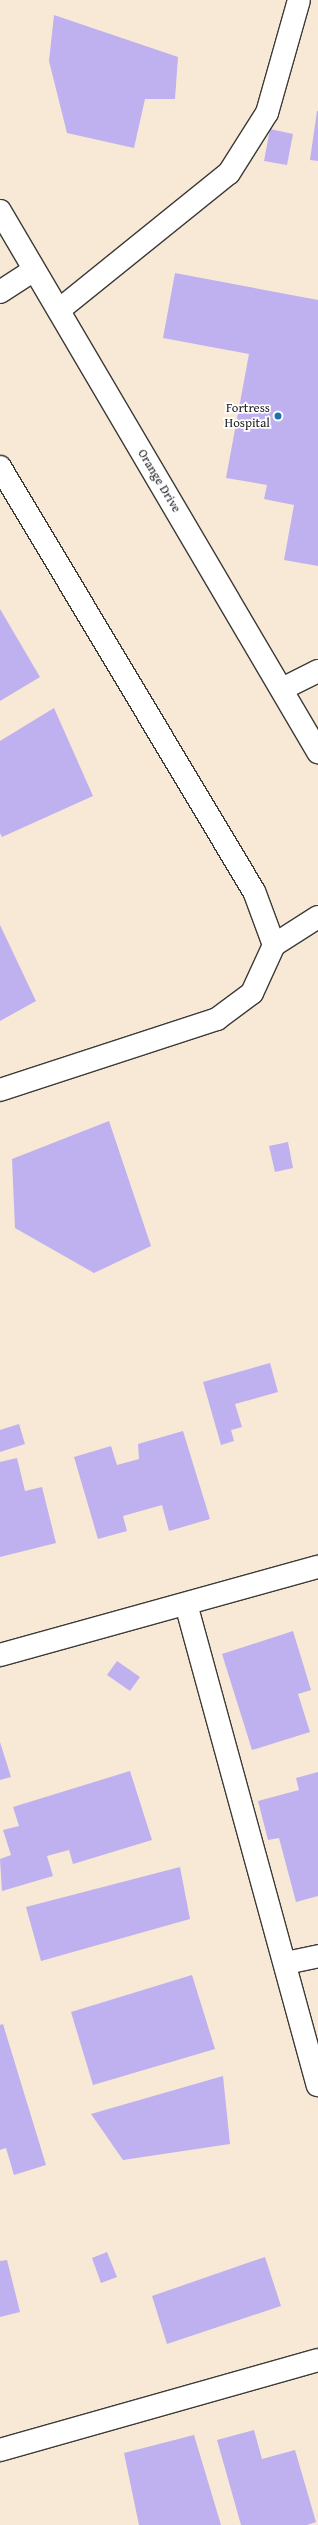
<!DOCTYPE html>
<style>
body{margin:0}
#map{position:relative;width:318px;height:2525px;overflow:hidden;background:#f7e9d5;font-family:"Gentium Book Plus",serif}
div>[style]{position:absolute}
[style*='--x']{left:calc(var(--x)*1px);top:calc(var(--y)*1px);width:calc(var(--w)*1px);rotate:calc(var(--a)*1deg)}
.building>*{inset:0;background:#bfb0f0}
.roads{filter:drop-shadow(1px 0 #3d3b38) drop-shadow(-1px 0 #3d3b38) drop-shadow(0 1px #3d3b38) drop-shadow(0 -1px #3d3b38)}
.minor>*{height:22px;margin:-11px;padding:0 11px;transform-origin:11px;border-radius:11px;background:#fff}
.tertiary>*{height:22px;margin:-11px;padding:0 11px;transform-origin:11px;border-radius:11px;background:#fff}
.dots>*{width:11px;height:11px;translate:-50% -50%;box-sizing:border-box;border:2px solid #fff;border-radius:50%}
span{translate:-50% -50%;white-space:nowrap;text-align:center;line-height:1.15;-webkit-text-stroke:3.5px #fff;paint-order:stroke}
.poi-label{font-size:13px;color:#1c1c1c}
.right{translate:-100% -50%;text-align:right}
.street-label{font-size:13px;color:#1c1c1c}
</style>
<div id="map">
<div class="building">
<i style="clip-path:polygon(54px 15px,178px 57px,175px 99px,145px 99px,134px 148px,67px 133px,49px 61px)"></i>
<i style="clip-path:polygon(317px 111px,318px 111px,318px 161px,310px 160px)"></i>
<i style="clip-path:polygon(270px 129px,293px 134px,287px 165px,264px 161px)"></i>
<i style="clip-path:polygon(175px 273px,318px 300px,318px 566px,284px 560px,294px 505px,264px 499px,267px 485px,226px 478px,249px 354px,163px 338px)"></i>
<i style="clip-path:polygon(0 609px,40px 677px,0 701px)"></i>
<i style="clip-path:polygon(54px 708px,93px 796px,2px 837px,0 833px,0 741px)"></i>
<i style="clip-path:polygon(0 925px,36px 1001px,0 1021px)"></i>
<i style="clip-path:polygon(109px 1121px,151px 1246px,94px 1273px,15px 1228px,12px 1159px)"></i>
<i style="clip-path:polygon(288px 1142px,293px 1168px,275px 1172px,269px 1146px)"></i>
<i style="clip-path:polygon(270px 1363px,278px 1392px,235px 1404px,242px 1427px,231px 1430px,234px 1441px,221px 1445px,203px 1382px)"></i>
<i style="clip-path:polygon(19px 1424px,25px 1444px,0 1452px,0 1430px)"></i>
<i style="clip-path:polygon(183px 1431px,210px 1519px,169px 1531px,162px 1505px,123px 1516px,127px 1531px,98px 1539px,74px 1457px,111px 1446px,117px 1465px,139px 1459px,138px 1444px)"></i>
<i style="clip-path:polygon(17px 1458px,25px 1491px,42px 1487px,56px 1543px,0 1557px,0 1462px)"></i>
<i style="clip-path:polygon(293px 1631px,311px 1690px,298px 1694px,310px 1732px,252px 1750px,222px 1654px)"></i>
<i style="clip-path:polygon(117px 1661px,140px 1677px,130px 1691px,107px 1675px)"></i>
<i style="clip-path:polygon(0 1742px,11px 1777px,0 1780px)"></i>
<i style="clip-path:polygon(130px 1771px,152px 1840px,73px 1864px,69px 1850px,47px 1856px,53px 1876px,2px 1891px,0 1859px,11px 1855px,3px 1830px,19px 1826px,13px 1807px)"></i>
<i style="clip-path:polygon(318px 1772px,318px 1896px,296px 1902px,279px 1838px,268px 1840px,258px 1801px,299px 1790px,296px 1778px)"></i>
<i style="clip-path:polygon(180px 1867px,190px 1919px,41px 1961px,26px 1907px)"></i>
<i style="clip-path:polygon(192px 1975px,215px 2049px,93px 2085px,71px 2012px)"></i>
<i style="clip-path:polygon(3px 2024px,46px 2165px,14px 2175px,6px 2148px,0 2150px,0 2025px)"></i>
<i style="clip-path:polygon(223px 2076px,230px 2144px,123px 2160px,91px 2114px)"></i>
<i style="clip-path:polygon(107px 2252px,117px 2277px,101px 2283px,92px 2258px)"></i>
<i style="clip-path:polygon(265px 2257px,281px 2306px,167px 2344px,152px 2296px)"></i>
<i style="clip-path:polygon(7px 2260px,20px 2312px,0 2317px,0 2261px)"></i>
<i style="clip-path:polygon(254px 2430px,262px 2459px,295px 2450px,316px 2522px,307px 2525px,241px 2525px,217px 2440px)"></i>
<i style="clip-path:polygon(194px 2435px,221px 2525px,139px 2525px,124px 2453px)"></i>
</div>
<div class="roads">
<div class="minor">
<i style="--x:0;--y:292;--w:40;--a:-32.9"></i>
<i style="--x:59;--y:310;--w:218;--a:-38.9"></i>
<i style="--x:229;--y:173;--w:71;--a:-57.7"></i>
<i style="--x:267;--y:113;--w:117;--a:-74.2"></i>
<i style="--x:0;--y:467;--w:494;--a:59.1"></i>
<i style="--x:254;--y:891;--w:58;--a:69.7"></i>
<i style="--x:274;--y:945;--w:53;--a:114.6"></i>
<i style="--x:252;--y:993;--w:44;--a:143.4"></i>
<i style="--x:217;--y:1019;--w:228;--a:161.9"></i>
<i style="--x:282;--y:689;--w:40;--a:-26.6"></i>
<i style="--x:274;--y:945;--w:52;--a:-32.5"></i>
<i style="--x:186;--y:1604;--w:499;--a:74.7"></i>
<i style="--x:0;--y:1655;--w:330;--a:-15.5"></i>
<i style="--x:286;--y:1963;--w:33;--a:-12"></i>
<i style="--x:0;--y:2450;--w:330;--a:-15.8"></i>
</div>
<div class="tertiary">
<i style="--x:0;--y:211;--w:628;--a:59.55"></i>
</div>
</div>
<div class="dots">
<i style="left:278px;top:416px;background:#1f6fb2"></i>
</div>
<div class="poi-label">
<span class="right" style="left:270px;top:416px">Fortress<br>Hospital</span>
</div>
<div class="street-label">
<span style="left:159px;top:481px;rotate:59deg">Orange Drive</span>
</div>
</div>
